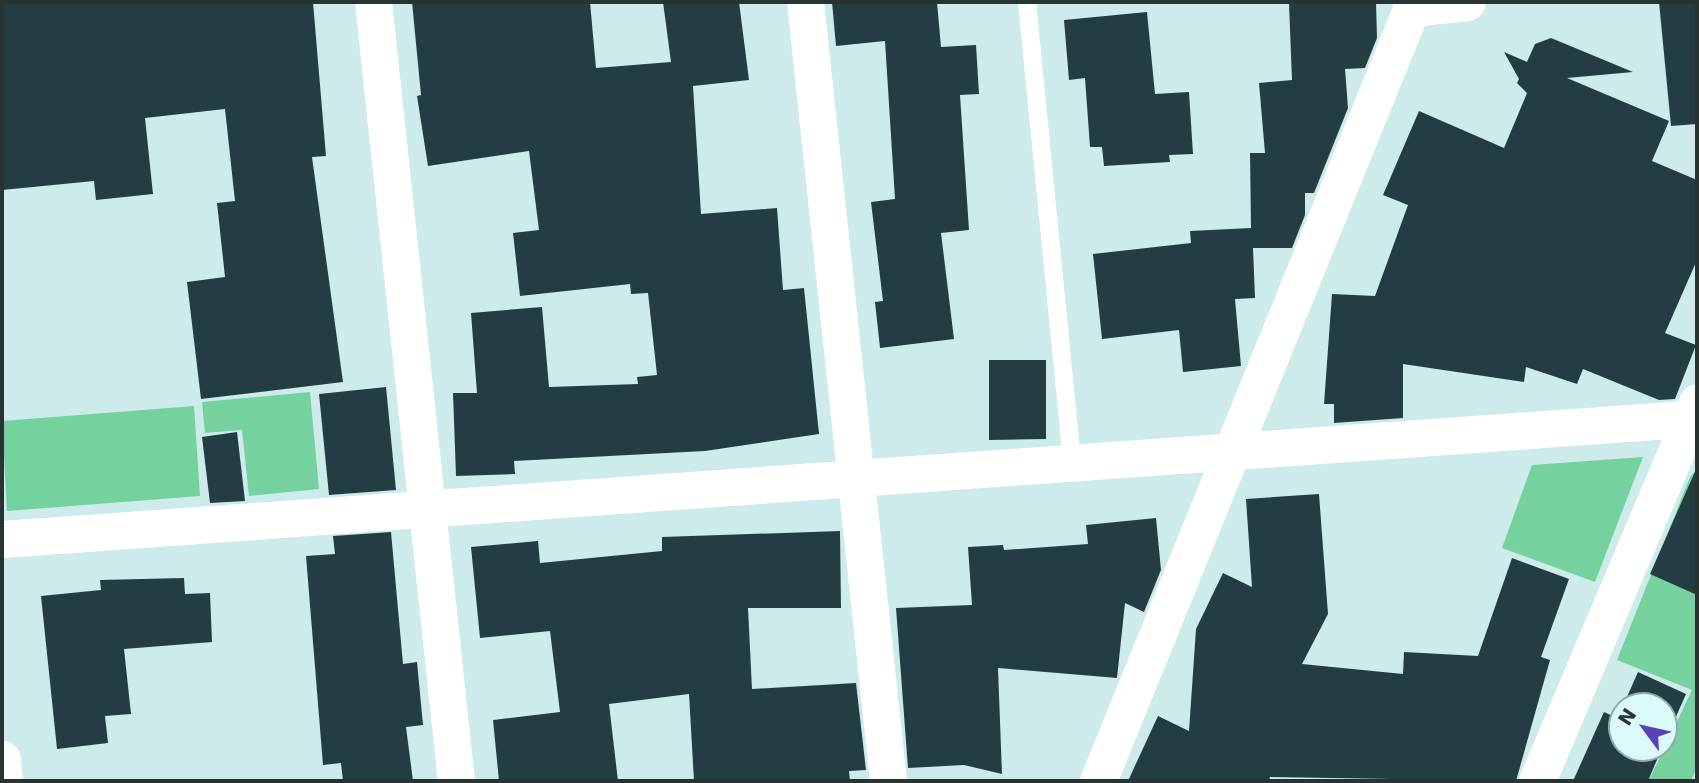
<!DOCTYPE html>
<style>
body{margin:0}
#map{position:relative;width:1699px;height:783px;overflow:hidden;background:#cdebea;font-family:"DejaVu Sans",sans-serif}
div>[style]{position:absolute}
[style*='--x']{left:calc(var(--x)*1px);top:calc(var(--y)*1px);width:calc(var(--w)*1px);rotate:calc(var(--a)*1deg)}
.green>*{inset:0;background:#75d29f}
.building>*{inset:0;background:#243d42}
.service>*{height:18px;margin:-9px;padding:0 9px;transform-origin:9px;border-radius:9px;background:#fff}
.minor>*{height:37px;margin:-18.5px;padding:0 18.5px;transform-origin:18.5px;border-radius:18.5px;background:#fff}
span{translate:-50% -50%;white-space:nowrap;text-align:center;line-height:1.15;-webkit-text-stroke:7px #daf9f8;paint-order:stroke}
.frame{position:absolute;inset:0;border:4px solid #283434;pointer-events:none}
.north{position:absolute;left:1608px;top:692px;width:70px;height:70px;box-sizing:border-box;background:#daf9f8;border:2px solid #93aaaa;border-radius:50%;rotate:303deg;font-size:19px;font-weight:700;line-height:28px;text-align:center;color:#283434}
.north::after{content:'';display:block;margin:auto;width:24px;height:32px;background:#5742ba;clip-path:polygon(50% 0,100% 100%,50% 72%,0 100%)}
</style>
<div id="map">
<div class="green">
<i style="clip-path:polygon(310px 392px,319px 489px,249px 496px,242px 430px,205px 433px,202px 402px)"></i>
<i style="clip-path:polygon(194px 406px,200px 496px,7px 511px,2px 421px)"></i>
<i style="clip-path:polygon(1643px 457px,1595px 582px,1502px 548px,1532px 465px)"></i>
<i style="clip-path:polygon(1697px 469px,1697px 767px,1691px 781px,1616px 781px,1606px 777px,1612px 762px,1650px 778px,1692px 690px,1617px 660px,1690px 477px)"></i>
</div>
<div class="building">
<i style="clip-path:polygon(2px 2px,313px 2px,326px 156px,312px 157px,343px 382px,201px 399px,187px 282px,225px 277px,217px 203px,235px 201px,225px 109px,145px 118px,153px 194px,96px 200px,94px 181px,2px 190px)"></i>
<i style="clip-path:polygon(412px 2px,590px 2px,596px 68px,671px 62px,663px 2px,739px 2px,749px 80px,693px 86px,701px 214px,777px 208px,783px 290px,804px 288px,819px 434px,705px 451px,514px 461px,515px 474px,456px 476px,453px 393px,477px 393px,471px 313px,542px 307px,549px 387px,638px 384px,637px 377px,657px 375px,648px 293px,631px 294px,630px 284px,520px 296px,513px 233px,539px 230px,529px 151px,428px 166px,417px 96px,421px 95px)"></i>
<i style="clip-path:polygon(832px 2px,937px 2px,941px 47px,976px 45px,979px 94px,960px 95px,969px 230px,941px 233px,954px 339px,880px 348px,875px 302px,883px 301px,871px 202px,895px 199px,885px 41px,836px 46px)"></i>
<i style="clip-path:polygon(1376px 2px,1377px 38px,1365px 68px,1345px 69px,1348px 108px,1314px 193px,1305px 193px,1305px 215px,1292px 248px,1253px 248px,1255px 298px,1235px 299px,1241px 366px,1183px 372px,1179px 330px,1102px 339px,1093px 254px,1191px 243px,1190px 231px,1251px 228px,1250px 153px,1265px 153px,1259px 83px,1292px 80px,1289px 4px)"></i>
<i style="clip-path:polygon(1659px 2px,1697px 2px,1697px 124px,1671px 126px)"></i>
<i style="clip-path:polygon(1147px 12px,1155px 94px,1189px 92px,1193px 154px,1169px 155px,1170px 162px,1104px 166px,1102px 147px,1090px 147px,1085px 78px,1069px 80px,1064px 20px)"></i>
<i style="clip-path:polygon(1551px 38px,1633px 72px,1567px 78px,1669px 121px,1652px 161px,1697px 180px,1697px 260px,1665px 333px,1696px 345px,1675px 399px,1659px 400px,1583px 369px,1577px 384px,1526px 367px,1524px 382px,1403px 364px,1403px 418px,1334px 423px,1334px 404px,1324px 404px,1332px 294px,1375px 296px,1408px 205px,1383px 195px,1419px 111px,1504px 148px,1527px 93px,1517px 83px,1519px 79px,1504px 52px,1527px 62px,1535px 44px)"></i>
<i style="clip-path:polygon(989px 360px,1046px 360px,1046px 439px,989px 440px)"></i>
<i style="clip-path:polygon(386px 387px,396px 490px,329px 495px,319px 394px)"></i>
<i style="clip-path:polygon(237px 432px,245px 501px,210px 503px,202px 437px)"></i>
<i style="clip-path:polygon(1697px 467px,1697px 595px,1650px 574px)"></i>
<i style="clip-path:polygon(1319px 494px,1328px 614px,1302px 664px,1403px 674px,1404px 652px,1478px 656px,1512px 558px,1569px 579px,1541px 657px,1550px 660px,1516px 781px,1270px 777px,1269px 781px,1128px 781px,1158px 716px,1189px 731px,1196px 629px,1223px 573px,1252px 587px,1246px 499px)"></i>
<i style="clip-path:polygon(1156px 518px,1161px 570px,1144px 612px,1125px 603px,1117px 678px,998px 668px,1002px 774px,964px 765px,908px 768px,896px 608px,972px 605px,968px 547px,1003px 545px,1004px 550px,1088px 544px,1086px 525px)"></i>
<i style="clip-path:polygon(840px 531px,841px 608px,748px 608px,752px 689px,856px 683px,866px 770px,849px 771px,850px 781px,694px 781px,689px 694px,609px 704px,618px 781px,499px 781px,493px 720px,560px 712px,550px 631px,480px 638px,471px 547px,538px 541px,540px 563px,662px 551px,662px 537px)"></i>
<i style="clip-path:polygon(391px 532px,403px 664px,417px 662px,423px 725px,406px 727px,413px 781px,343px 781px,341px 763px,323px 765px,306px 556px,335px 554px,333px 536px)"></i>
<i style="clip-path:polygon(184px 578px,185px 594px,210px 593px,212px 642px,124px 649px,131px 714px,105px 716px,108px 743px,57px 749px,41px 596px,101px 590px,100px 580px)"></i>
<i style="clip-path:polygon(1638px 672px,1686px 694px,1664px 744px,1664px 706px,1623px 706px)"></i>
<i style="clip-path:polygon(1622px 707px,1622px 748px,1662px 748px,1648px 781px,1573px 781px,1604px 712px,1617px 718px)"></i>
</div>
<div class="service">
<i style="--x:1027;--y:2;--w:462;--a:84.4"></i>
</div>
<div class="minor">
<i style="--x:373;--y:2;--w:783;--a:83.92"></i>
<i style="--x:805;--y:2;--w:783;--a:83.92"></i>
<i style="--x:1411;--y:8;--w:56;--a:-6.1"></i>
<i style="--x:2;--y:539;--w:1699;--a:-4.08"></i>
<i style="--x:2;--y:759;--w:22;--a:85"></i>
<i style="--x:1098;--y:781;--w:841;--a:-67.92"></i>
<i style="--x:1537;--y:781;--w:411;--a:-67.1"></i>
</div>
<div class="frame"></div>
<div class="north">N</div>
</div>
